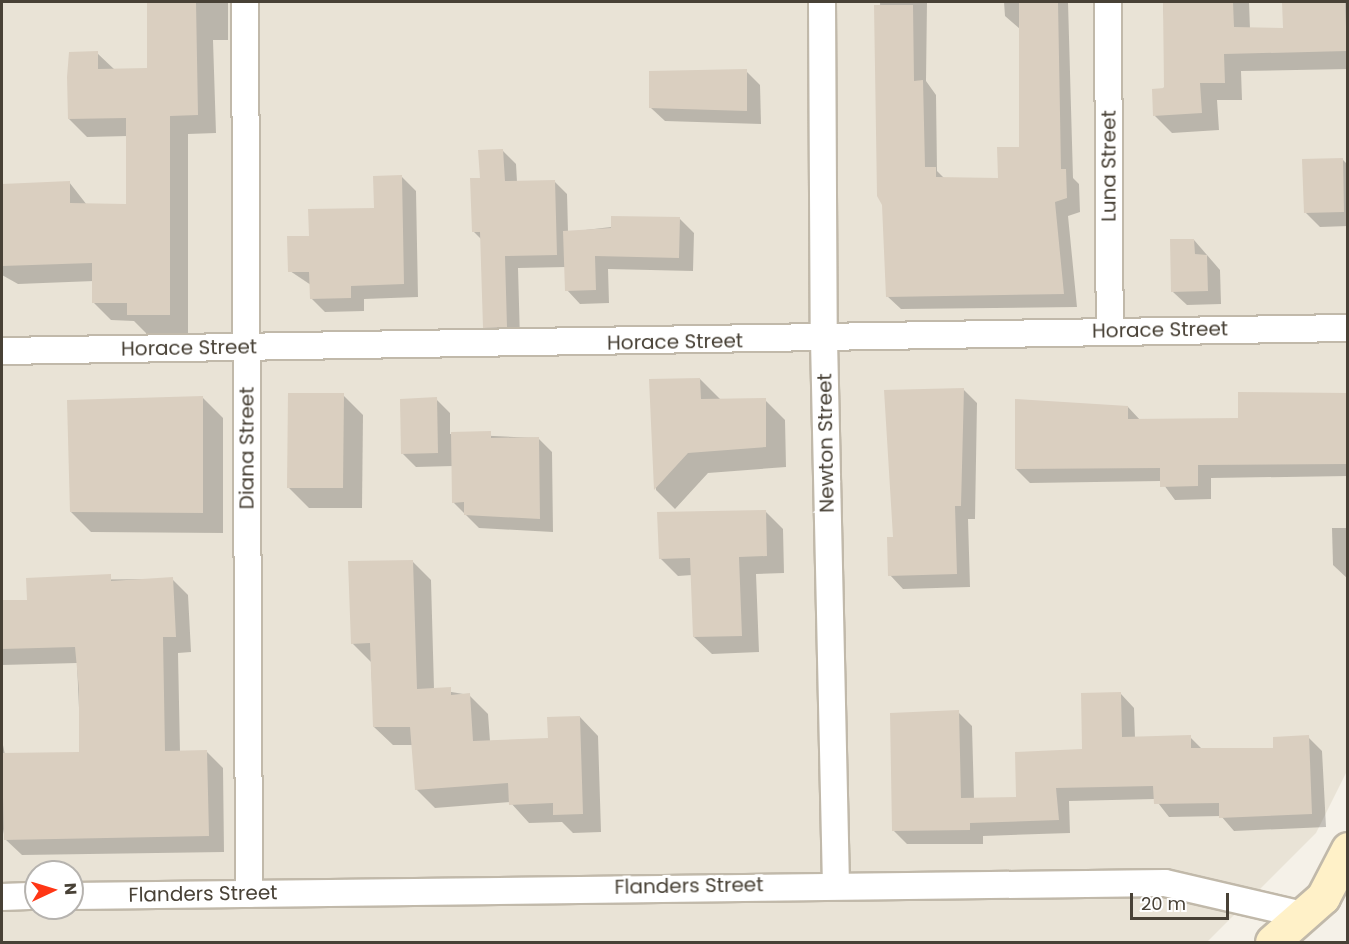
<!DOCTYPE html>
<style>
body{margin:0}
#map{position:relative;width:1349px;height:944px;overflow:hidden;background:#f5f1e8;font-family:Poppins,sans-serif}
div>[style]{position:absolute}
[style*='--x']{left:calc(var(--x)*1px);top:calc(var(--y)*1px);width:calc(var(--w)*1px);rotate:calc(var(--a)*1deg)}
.residential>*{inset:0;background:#e9e3d6}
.shadow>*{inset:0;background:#0003}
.building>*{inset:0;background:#dacfc0}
.roads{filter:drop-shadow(2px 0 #c1b9aa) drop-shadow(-2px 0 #c1b9aa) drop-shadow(0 2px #c1b9aa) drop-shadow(0 -2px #c1b9aa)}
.street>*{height:26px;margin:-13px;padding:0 13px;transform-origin:13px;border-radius:13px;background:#fff}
.secondary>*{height:33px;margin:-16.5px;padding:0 16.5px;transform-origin:16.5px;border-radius:16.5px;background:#fff1c8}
span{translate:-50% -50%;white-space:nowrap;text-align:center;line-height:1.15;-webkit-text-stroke:6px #fff;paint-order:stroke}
.street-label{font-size:20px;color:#484136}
.frame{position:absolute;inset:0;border:3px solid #484136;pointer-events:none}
.north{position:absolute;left:24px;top:860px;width:60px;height:60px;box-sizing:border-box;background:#fff;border:2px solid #b6b3af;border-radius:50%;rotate:86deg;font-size:16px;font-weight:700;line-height:24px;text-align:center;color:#484136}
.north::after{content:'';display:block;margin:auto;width:21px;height:27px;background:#ff3615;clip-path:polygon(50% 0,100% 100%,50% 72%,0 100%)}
.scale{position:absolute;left:1130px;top:893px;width:99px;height:27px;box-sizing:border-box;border:3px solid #484136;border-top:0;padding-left:8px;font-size:18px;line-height:21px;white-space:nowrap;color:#484136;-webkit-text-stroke:4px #fff;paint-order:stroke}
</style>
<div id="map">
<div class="residential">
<i style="clip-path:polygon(evenodd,2px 2px,1347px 2px,1347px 771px,1316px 833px,1207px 942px,2px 942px,2px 2px,36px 872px,72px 872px,72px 908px,36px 908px,36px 872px)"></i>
</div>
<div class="shadow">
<i style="clip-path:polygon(148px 2px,228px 2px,228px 40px,213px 40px,216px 133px,188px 134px,188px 333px,146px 333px,134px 321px,111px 320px,93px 302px,94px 281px,18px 284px,2px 275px,2px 185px,69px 182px,87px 205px,128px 205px,128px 136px,87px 137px,69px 119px,97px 53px,115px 70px,149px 69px)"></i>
<i style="clip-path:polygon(880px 2px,927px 2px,926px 81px,936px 95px,937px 171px,945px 179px,1000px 180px,1021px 148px,1020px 29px,1005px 16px,1004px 2px,1068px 2px,1073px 178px,1079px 184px,1080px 212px,1068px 216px,1077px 307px,901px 309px,887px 296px)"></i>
<i style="clip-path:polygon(1163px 2px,1249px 2px,1250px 29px,1285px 30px,1284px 2px,1348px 2px,1348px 69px,1241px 71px,1242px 100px,1217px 100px,1219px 130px,1172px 133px,1155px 116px,1167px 77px)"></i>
<i style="clip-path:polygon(746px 71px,760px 85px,761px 124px,665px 121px,651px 108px)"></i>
<i style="clip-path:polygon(503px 151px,516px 164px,517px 182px,554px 181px,567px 194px,568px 232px,680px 219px,694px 233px,693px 271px,608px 269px,609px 303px,580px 304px,567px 290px,566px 267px,518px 268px,520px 340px,498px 340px,484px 327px,481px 239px,473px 231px,481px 179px)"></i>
<i style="clip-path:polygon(1342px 159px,1348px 165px,1348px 226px,1320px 227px,1306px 213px)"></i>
<i style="clip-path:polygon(402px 177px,416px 191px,418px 297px,364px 299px,364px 311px,325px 312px,311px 298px,311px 285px,290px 271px,376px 209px)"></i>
<i style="clip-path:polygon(1194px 240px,1220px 270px,1221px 304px,1187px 305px,1173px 292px)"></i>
<i style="clip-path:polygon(700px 379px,720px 399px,765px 400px,785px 420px,786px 467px,708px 473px,675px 509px,656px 490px,651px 380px)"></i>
<i style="clip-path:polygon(963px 389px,977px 403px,975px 519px,968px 519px,970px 587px,903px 589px,890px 575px,895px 538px)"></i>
<i style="clip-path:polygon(1240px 394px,1348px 394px,1348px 476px,1211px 478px,1211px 499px,1175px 500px,1161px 481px,1030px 483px,1016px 469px,1128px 407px,1141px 421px,1240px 420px)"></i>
<i style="clip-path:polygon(343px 395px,363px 415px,362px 508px,309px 508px,288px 487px)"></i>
<i style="clip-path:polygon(203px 398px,223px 418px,223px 533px,91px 532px,71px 512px)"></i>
<i style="clip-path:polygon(436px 399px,450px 413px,450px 434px,538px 438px,552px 452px,553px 532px,479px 528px,453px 502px,453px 466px,416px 467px,402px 453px)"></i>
<i style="clip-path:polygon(765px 511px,783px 529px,784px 573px,756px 574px,759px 652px,712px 654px,694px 637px,692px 575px,678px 576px,660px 558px)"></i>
<i style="clip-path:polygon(1332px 528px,1348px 528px,1348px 579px,1333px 565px)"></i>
<i style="clip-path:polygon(412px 561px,431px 580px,434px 689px,469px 695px,488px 714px,490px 741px,549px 739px,580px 717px,598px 736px,601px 832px,573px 833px,562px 822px,529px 823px,510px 802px,435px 808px,416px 789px,413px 745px,393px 745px,374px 727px,371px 662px,352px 643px)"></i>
<i style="clip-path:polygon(172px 579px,188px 595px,191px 652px,178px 653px,180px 752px,207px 752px,223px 768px,224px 852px,22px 855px,5px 839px,2px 824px,2px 740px,5px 755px,81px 753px,77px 663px,2px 665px,2px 602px,29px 601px,28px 580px)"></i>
<i style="clip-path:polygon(1121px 694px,1134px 708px,1135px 738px,1190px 737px,1203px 750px,1275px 749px,1308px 737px,1322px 751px,1326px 827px,1234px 831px,1221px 816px,1169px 817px,1155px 799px,1069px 801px,1070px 833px,983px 836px,983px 844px,907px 844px,893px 830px,958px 712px,972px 726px,974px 799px,1018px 799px,1084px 751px)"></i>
</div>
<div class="building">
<i style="clip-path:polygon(147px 2px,196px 2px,198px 115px,170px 116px,170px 315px,127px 315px,127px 303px,92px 303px,92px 263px,2px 266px,2px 184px,70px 181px,70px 203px,126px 204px,126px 118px,68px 119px,67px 77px,69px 52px,98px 51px,98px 69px,147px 68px)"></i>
<i style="clip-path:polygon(1019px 2px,1058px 2px,1061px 169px,1066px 169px,1067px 198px,1055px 202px,1064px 294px,886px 297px,882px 205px,877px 196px,874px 5px,913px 5px,914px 81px,923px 80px,925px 167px,936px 167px,936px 177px,998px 178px,997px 147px,1019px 147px)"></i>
<i style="clip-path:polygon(1163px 2px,1233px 2px,1234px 27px,1283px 28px,1282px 2px,1345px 2px,1347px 51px,1224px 54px,1225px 83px,1200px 83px,1202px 113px,1153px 116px,1152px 89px,1164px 88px)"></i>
<i style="clip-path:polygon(747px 69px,747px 111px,649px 108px,649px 71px)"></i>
<i style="clip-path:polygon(503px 149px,505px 181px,555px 180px,557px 255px,505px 256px,507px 327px,483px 328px,480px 232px,472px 232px,470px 178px,480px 178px,478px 150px)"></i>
<i style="clip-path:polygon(1343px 158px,1344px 212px,1304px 213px,1302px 159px)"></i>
<i style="clip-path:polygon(402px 175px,404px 284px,351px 286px,351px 298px,310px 299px,309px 272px,288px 272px,287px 236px,309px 236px,308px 209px,374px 208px,373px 176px)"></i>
<i style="clip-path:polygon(611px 216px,680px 217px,679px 258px,595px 256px,596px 290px,565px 291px,563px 231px,611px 228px)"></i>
<i style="clip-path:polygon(1170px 239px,1194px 239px,1195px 254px,1207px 255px,1208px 291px,1171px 292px)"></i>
<i style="clip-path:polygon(700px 378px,701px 399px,766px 398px,766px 447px,688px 453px,654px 490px,649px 379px)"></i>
<i style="clip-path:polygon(964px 388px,961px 506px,955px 506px,957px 574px,888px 576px,887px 537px,893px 537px,884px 390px)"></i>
<i style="clip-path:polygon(1238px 392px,1347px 393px,1347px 464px,1198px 465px,1198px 486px,1160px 487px,1160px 468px,1015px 469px,1015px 399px,1128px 406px,1128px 419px,1238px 418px)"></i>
<i style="clip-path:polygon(288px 393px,344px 393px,343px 488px,287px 488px)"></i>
<i style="clip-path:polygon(203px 396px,203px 513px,70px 512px,67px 400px)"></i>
<i style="clip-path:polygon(437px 397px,438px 453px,401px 454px,400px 399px)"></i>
<i style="clip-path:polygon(491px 431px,491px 438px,539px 437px,540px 519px,464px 515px,464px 502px,452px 503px,451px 432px)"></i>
<i style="clip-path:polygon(766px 510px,767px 556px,739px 557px,742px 636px,693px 637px,690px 558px,659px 559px,657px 512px)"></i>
<i style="clip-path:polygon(413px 560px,417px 689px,451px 687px,451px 695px,470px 693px,473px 741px,548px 738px,547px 717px,580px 716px,583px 814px,553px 815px,553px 803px,509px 805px,508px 783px,415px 790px,410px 727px,373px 727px,370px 643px,351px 644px,348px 561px)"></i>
<i style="clip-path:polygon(111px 574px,111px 581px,173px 577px,176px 637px,163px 637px,165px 751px,207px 750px,209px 836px,4px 840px,2px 753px,79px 752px,79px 690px,75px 647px,2px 649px,2px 600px,27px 600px,26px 578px)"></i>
<i style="clip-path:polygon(1121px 692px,1122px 737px,1191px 735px,1191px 748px,1273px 748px,1273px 737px,1309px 735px,1312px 814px,1219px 818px,1219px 803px,1154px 804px,1153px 786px,1056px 788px,1059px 820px,970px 823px,970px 830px,892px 831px,890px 713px,959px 710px,961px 798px,1016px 797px,1015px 752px,1082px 749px,1081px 693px)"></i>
</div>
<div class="roads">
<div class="street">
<i style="--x:245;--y:2;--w:892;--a:89.74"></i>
<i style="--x:822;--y:2;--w:338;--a:89.7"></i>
<i style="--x:824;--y:340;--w:544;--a:88.74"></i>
<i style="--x:1108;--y:2;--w:329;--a:89.7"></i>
<i style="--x:2;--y:351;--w:1346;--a:-0.98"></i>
<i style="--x:72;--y:896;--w:1093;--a:-0.68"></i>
<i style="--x:1165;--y:883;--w:141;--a:13.1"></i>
<i style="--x:2;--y:897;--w:34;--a:-2"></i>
</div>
<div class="secondary">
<i style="--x:1272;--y:942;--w:68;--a:-41.4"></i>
<i style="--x:1323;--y:897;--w:54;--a:-62.5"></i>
</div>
</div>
<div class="street-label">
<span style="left:1109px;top:166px;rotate:-90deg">Luna Street</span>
<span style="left:1160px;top:330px;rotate:-1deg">Horace Street</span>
<span style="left:675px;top:342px;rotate:-1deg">Horace Street</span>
<span style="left:189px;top:348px;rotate:-1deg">Horace Street</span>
<span style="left:826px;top:443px;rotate:-91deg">Newton Street</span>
<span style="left:247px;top:448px;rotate:-90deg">Diana Street</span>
<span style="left:689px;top:886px;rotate:-1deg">Flanders Street</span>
<span style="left:203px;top:894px;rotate:-1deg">Flanders Street</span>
</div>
<div class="frame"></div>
<div class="north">N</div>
<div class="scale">20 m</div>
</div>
